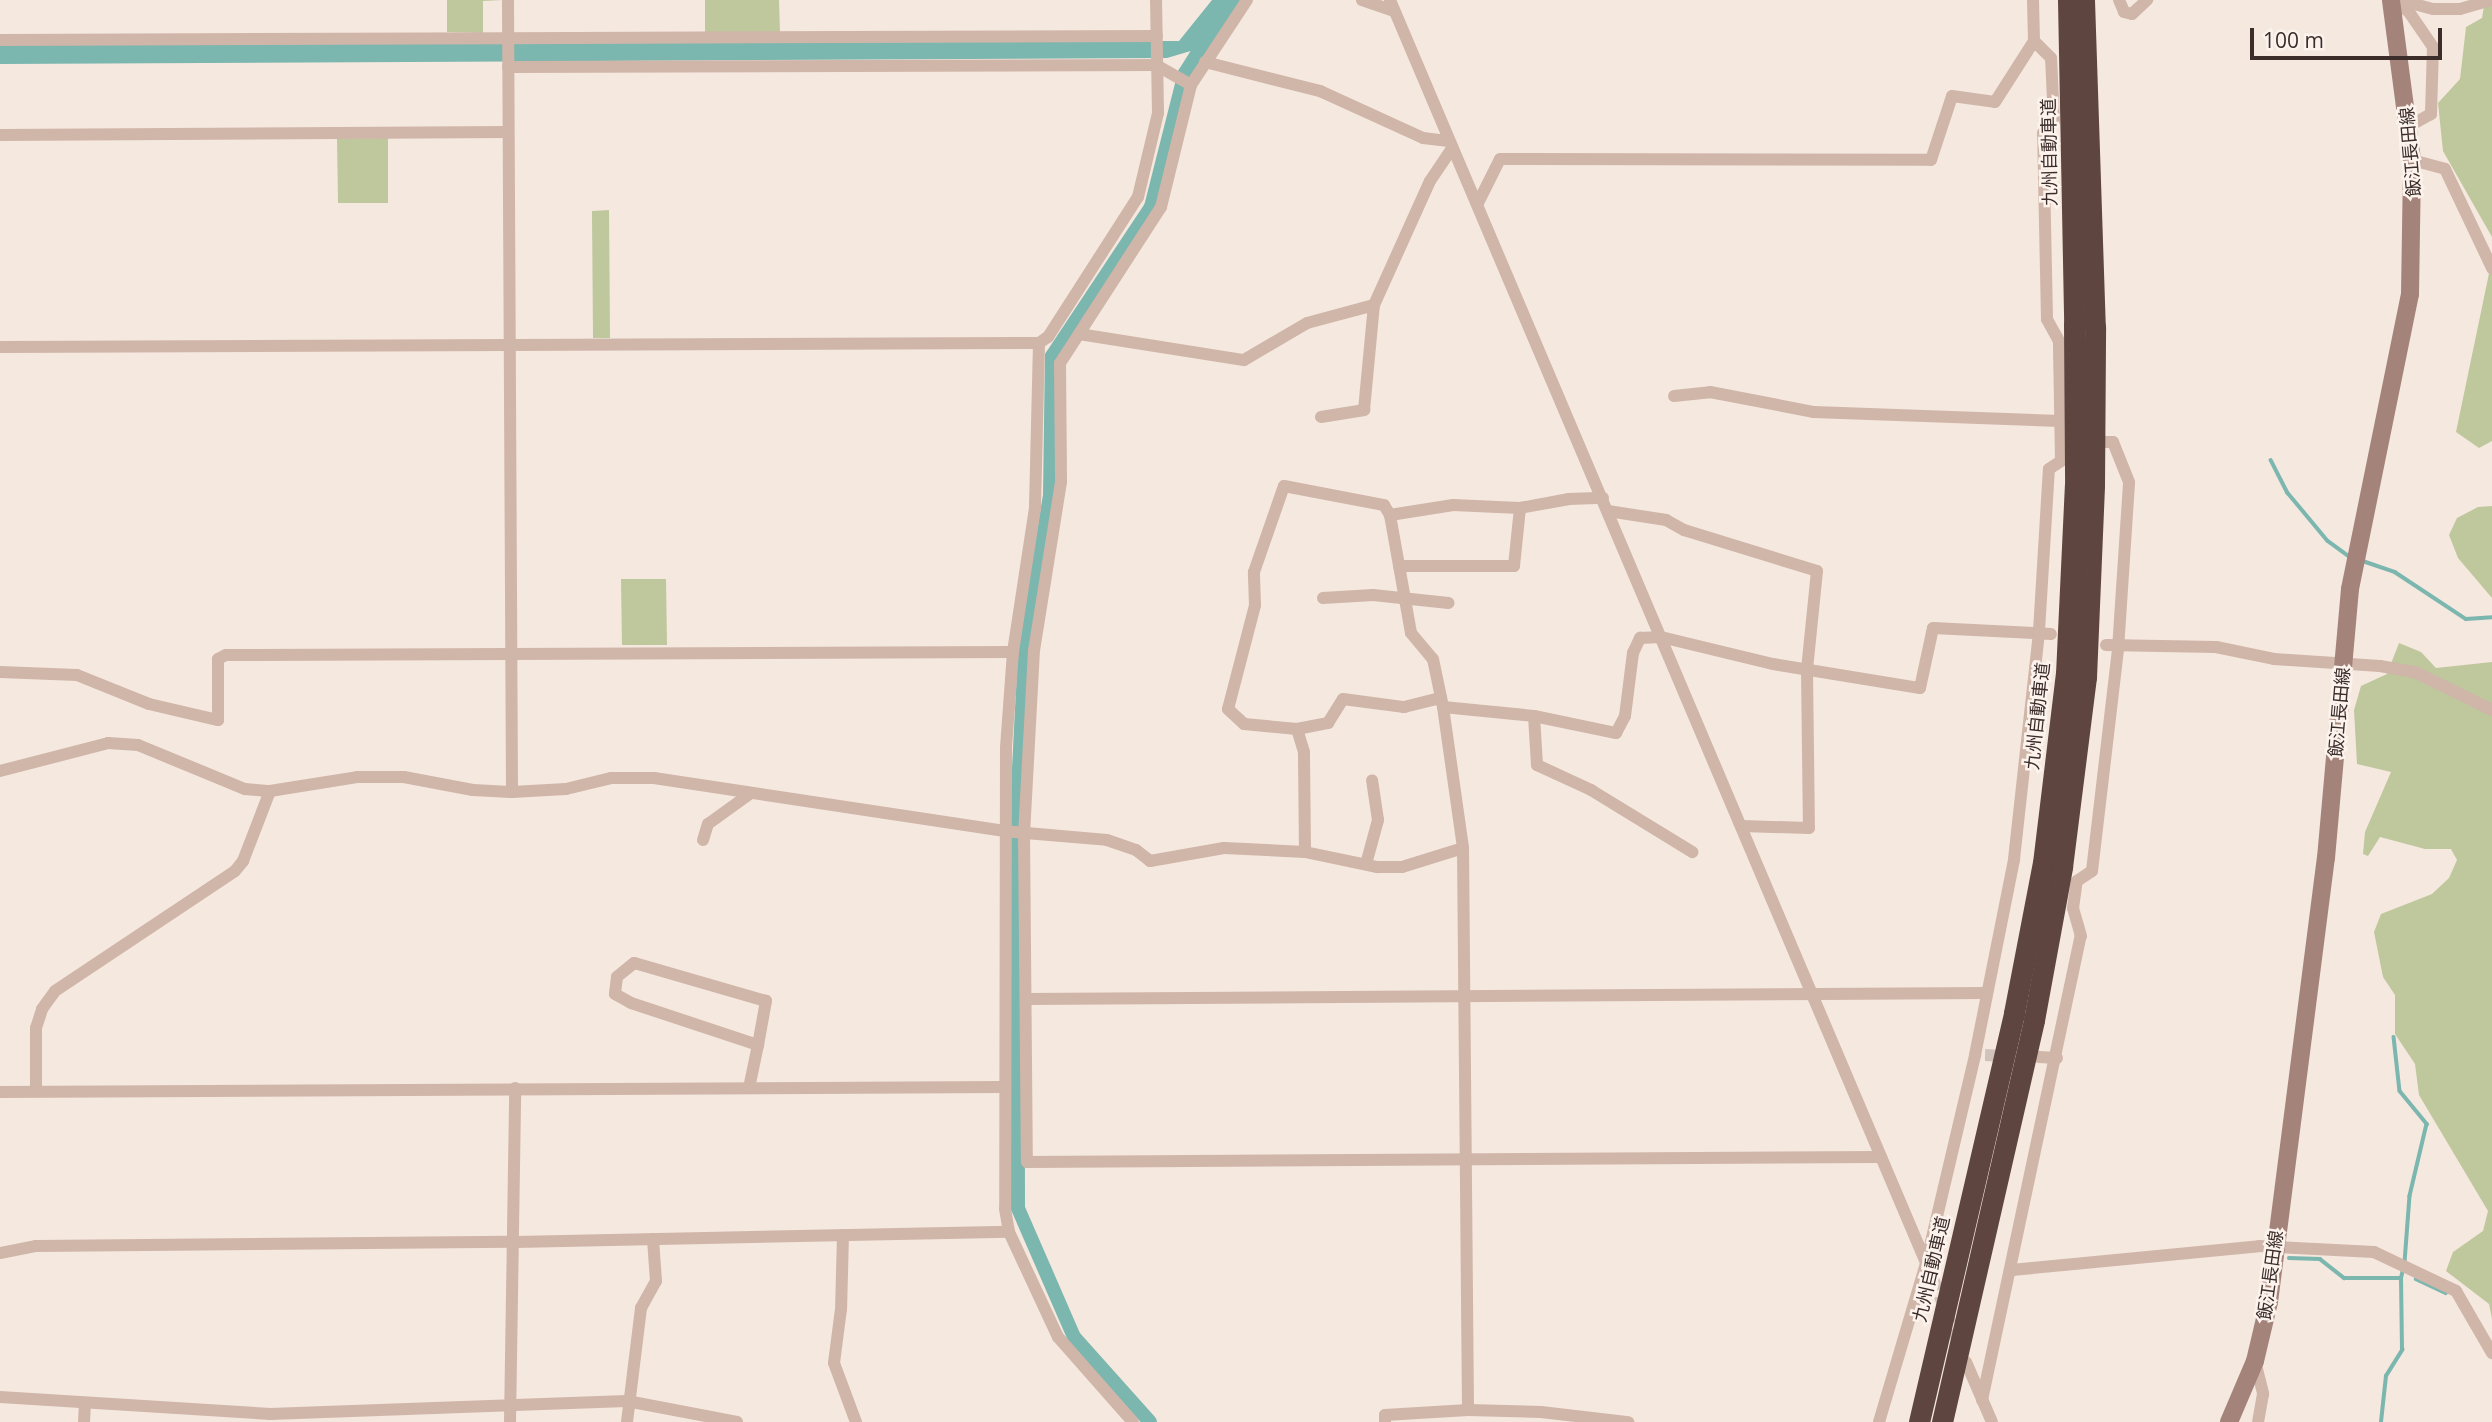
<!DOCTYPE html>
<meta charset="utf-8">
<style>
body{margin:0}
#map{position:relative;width:2492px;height:1422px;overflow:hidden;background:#f5e8df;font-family:"Open Sans","Noto Sans JP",sans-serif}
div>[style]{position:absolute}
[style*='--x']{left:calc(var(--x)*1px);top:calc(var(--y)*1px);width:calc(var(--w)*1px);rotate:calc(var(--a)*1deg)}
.green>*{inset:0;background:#bfc79d}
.water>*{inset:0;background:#7bb6af}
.stream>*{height:3.5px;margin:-1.75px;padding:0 1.75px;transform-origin:1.75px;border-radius:1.75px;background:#7bb6af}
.canal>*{height:14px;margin:-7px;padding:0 7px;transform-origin:7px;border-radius:7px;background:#7bb6af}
.street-tunnel>*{height:12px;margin-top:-6px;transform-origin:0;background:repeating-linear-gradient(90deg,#d0c3bb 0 12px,transparent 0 18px)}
.street>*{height:12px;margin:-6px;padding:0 6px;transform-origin:6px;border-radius:6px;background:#d0b5a9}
.secondary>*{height:18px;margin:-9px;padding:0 9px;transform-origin:9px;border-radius:9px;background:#a4837a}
.highway>*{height:21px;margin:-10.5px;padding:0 10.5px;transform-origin:10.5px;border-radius:10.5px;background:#5e4540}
.highway-bridge>*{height:21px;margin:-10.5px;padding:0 10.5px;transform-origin:10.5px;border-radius:10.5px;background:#5e4540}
span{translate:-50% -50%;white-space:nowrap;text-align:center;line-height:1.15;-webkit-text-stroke:5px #fcf3ed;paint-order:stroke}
.street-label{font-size:18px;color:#3c2d2a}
.scale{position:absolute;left:2250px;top:28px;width:192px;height:32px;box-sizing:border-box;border:4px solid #3c2d2a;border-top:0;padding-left:9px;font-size:21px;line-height:24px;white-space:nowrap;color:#3c2d2a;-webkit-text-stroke:5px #fcf3ed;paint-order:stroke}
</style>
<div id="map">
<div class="green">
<i style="clip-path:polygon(447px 0,503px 0,483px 1px,483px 33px,447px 32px)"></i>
<i style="clip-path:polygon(705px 0,779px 0,780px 33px,705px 33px)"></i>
<i style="clip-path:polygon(2485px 0,2492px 0,2492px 237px,2443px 151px,2438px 103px,2460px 79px,2466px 27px,2482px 18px)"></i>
<i style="clip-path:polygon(388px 138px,388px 203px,338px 203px,337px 139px)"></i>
<i style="clip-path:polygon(609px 210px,610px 338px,593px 338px,592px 211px)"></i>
<i style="clip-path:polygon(2492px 259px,2492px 441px,2479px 448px,2456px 432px)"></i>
<i style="clip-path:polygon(2492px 506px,2492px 598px,2458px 558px,2449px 535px,2457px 518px,2478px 507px)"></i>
<i style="clip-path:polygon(621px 579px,666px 579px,667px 645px,622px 645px)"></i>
<i style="clip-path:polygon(2399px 643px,2421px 652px,2436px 668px,2492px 662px,2492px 1319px,2489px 1304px,2446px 1271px,2453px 1252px,2483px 1231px,2488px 1211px,2419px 1095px,2415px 1064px,2395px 1034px,2395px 995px,2383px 977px,2374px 932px,2381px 914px,2432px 894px,2449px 878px,2457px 860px,2451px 849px,2425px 849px,2380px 837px,2368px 856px,2363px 854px,2365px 832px,2391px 772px,2357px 764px,2354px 710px,2361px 686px,2387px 674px)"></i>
</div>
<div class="water">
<i style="clip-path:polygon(1212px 0,1243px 0,1214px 40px,1204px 35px,1194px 50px,1167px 58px,0 64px,0 45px,1179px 41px)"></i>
</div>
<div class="stream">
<i style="--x:2271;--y:460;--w:37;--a:63"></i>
<i style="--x:2288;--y:493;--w:62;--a:50.2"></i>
<i style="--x:2328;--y:541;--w:27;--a:36"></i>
<i style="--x:2360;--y:560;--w:37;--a:19"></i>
<i style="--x:2395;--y:572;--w:85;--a:33.5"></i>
<i style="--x:2466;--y:619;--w:26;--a:-4"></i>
<i style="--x:2394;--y:1037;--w:54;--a:83.7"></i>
<i style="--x:2400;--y:1091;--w:43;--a:50.7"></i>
<i style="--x:2427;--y:1124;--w:74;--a:103.3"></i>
<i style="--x:2410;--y:1196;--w:67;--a:94.3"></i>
<i style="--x:2289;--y:1258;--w:31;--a:2"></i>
<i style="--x:2320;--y:1259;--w:31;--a:38"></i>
<i style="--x:2344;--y:1278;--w:57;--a:0"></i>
<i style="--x:2401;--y:1278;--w:8;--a:-76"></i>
<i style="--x:2416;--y:1279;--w:33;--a:25"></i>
<i style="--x:2381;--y:1422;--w:46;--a:-83.8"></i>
<i style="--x:2386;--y:1376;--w:31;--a:-58"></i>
<i style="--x:2402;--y:1350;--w:72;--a:-90.8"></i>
</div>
<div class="canal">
<i style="--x:1150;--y:1422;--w:114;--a:-131.8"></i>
<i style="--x:1074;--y:1337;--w:141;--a:-113.5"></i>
<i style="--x:1018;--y:1208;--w:400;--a:-90.1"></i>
<i style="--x:1017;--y:808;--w:160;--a:-87.1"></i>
<i style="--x:1025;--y:648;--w:155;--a:-80.7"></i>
<i style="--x:1050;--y:495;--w:139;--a:-89.2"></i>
<i style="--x:1052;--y:356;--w:179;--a:-56.4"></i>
<i style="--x:1151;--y:207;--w:138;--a:-75.8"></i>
<i style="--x:1185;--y:73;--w:86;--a:-57.8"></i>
</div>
<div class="street-tunnel">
<i style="--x:1985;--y:1055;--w:22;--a:3"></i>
<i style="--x:1933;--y:1279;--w:70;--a:68.2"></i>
</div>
<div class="street">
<i style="--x:508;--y:0;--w:792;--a:89.71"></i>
<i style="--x:1247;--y:0;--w:102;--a:123.4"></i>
<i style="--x:1191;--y:85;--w:126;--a:103.8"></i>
<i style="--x:1161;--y:207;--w:186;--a:122.9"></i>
<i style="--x:1060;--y:363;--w:119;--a:89.5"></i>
<i style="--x:1061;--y:482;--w:170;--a:99.1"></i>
<i style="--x:1034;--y:650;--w:183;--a:93.1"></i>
<i style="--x:1024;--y:833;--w:329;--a:89.5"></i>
<i style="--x:1027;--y:1162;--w:854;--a:-0.34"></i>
<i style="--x:1362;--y:0;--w:34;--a:19"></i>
<i style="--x:1390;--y:0;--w:1389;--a:67"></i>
<i style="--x:2119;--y:0;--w:13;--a:67"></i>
<i style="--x:2124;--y:12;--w:8;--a:14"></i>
<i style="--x:2132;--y:14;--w:21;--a:-43"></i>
<i style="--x:2393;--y:0;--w:20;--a:37"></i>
<i style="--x:2409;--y:12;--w:42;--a:55.6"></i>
<i style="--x:2433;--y:47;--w:67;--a:91.7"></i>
<i style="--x:2431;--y:114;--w:26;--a:151"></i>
<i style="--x:2399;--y:0;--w:35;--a:15"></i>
<i style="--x:2433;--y:9;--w:27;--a:0"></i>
<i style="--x:2460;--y:9;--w:33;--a:-16"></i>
<i style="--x:0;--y:40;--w:1157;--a:-0.2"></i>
<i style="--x:1205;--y:62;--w:119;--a:14.2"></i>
<i style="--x:1320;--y:91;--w:113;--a:24.5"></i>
<i style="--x:1423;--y:138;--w:26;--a:7"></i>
<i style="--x:508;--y:67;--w:648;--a:-0.18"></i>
<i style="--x:1156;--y:65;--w:40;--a:29.7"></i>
<i style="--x:0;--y:135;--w:508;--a:-0.34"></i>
<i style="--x:2412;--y:160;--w:34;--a:15"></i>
<i style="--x:2445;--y:169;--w:110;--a:64.6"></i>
<i style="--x:1478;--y:203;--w:49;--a:-63.4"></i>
<i style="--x:1500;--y:159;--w:431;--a:0.1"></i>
<i style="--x:1931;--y:160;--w:67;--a:-71.8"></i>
<i style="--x:1952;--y:96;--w:43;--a:7.9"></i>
<i style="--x:1995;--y:102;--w:72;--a:-57.4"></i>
<i style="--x:2034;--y:41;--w:41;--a:-91.4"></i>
<i style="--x:1079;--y:334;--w:167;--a:9"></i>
<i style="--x:1244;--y:360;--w:73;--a:-30.4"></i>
<i style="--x:1307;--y:323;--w:69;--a:-15"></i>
<i style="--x:1039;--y:343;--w:165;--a:91.4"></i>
<i style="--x:1035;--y:508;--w:146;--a:98.7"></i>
<i style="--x:1013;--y:652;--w:96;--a:94.2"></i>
<i style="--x:1006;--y:748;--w:461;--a:90.1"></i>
<i style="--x:1005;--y:1209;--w:23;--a:80"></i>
<i style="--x:1009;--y:1232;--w:116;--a:65"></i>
<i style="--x:1058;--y:1337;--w:113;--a:48.6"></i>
<i style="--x:0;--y:347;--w:1039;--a:-0.22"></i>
<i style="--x:1039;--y:343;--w:11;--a:-34"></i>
<i style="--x:1048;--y:337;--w:166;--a:-57.3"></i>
<i style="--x:1138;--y:197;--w:86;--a:-76.6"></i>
<i style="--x:1158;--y:113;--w:113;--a:-91"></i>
<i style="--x:1674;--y:396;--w:36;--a:-6"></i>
<i style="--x:1710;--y:392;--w:106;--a:10.9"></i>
<i style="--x:1814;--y:412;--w:246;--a:2.1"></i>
<i style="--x:1321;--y:417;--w:44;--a:-9.2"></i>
<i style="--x:1364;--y:410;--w:105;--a:-84.6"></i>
<i style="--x:1374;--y:305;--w:136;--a:-65.7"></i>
<i style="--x:1430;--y:181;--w:40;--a:-56"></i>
<i style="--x:1608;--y:511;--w:59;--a:8.8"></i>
<i style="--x:1666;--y:520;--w:21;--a:29"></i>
<i style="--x:1684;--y:530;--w:139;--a:17.1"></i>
<i style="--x:1817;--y:571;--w:100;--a:95.8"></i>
<i style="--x:1807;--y:670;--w:158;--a:89.3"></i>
<i style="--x:1809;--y:828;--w:67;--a:-178.3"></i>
<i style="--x:1390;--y:515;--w:64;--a:-9"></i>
<i style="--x:1453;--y:505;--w:67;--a:2.6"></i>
<i style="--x:1520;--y:508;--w:50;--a:-10.4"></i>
<i style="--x:1569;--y:499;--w:34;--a:-2"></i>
<i style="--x:1399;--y:566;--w:115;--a:0"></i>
<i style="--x:1514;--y:566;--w:58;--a:-84.1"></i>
<i style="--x:1323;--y:598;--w:50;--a:-3.4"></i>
<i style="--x:1373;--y:595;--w:76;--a:6"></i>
<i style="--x:2106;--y:645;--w:110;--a:1"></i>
<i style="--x:2216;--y:647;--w:59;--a:11.7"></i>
<i style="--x:2274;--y:659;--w:106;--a:3.8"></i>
<i style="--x:2380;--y:666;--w:36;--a:10"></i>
<i style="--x:2415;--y:672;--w:86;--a:26.3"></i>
<i style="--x:0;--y:672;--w:77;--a:2.2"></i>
<i style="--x:77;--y:675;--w:78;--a:21.9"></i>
<i style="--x:149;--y:704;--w:71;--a:13.1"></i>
<i style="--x:218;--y:720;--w:61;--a:-90"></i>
<i style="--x:218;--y:659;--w:9;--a:-27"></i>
<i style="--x:226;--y:655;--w:787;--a:-0.22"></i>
<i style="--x:1443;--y:707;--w:91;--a:5.6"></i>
<i style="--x:1534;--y:716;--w:84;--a:11.7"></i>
<i style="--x:1616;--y:733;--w:19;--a:-62"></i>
<i style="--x:1625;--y:716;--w:64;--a:-82.8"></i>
<i style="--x:1633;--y:653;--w:17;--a:-65"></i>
<i style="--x:1640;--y:638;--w:21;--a:-3"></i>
<i style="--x:1661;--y:637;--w:115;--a:13.6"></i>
<i style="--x:1773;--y:664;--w:149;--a:9.3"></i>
<i style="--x:1920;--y:688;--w:61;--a:-77.8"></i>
<i style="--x:1933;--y:628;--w:118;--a:2.9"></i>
<i style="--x:1534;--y:716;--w:49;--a:86.5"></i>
<i style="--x:1537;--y:765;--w:60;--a:24.8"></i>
<i style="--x:1591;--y:790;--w:119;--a:31.5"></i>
<i style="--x:1297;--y:729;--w:32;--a:-11"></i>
<i style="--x:1328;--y:723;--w:28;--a:-58"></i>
<i style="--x:1343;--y:699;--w:62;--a:7.5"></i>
<i style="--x:1404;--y:707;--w:38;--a:-14"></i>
<i style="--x:0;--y:771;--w:112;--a:-14.5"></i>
<i style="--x:108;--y:743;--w:30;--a:4"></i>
<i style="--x:138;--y:745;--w:116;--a:22.4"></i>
<i style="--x:245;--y:789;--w:25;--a:5"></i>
<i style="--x:270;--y:791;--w:88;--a:-9.1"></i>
<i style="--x:357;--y:777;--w:47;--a:0"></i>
<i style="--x:404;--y:777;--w:70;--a:10.7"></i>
<i style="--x:473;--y:790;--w:39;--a:3"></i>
<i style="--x:512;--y:792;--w:54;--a:-3.2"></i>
<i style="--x:566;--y:789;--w:46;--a:-13.7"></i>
<i style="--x:611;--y:778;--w:43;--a:0"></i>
<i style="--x:654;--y:778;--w:353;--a:8.6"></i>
<i style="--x:1003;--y:831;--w:104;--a:4.9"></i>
<i style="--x:1107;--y:840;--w:31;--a:19"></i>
<i style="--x:1136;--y:850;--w:18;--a:38"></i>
<i style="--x:1150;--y:861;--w:75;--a:-10"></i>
<i style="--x:1224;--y:848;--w:81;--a:2.8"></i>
<i style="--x:1305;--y:852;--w:74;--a:11.8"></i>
<i style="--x:1377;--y:867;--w:25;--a:0"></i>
<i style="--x:1402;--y:867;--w:64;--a:-17.3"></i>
<i style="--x:703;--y:840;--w:17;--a:-73"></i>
<i style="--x:708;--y:824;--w:53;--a:-35.8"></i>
<i style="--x:1305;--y:852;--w:100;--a:-90.6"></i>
<i style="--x:1304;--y:752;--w:24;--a:-107"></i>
<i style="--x:1297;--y:729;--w:53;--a:-174.6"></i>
<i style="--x:1244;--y:724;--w:22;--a:-137"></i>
<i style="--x:1228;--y:709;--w:107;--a:-75.4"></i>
<i style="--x:1255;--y:605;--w:33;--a:-92"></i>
<i style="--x:1254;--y:572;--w:91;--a:-70.8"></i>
<i style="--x:1284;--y:486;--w:102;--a:10.8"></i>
<i style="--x:1384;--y:505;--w:12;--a:59"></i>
<i style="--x:1390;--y:515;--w:120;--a:79.9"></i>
<i style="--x:1411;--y:633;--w:34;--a:50"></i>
<i style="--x:1433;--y:659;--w:49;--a:78.2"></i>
<i style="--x:1443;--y:707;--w:142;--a:81.9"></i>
<i style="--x:1463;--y:848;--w:562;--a:89.49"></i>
<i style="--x:1366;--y:864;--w:46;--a:-74.7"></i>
<i style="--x:1378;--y:820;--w:40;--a:-98.5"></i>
<i style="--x:1026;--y:999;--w:960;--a:-0.36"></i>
<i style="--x:2039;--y:1057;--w:18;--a:3"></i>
<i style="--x:749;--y:1088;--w:44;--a:-78.2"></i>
<i style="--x:758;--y:1045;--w:45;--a:-79.7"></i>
<i style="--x:766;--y:1001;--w:137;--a:-163.9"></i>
<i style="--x:634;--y:963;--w:22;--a:141"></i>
<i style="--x:617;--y:977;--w:17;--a:97"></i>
<i style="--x:615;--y:994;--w:18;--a:29"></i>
<i style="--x:631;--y:1003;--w:134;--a:18.3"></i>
<i style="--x:36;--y:1089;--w:61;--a:-90"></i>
<i style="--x:36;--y:1028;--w:20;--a:-72"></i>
<i style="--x:42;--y:1009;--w:22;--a:-54"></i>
<i style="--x:55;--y:991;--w:216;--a:-33.7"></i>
<i style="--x:235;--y:871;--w:13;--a:-51"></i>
<i style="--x:243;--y:861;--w:75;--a:-68.9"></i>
<i style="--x:0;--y:1092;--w:1004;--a:-0.29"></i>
<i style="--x:843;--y:1235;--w:74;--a:91.5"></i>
<i style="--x:841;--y:1309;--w:54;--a:97.4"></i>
<i style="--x:834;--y:1363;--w:63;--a:69.6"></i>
<i style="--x:0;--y:1253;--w:37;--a:-11"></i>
<i style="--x:36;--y:1246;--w:480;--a:-0.5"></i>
<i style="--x:516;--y:1242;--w:493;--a:-1.2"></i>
<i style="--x:2012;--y:1270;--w:248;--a:-5.5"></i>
<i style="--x:2259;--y:1246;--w:115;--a:3"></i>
<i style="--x:2374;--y:1252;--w:91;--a:25.4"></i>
<i style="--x:2456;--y:1291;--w:72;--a:59.9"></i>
<i style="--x:2255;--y:1361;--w:34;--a:76"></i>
<i style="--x:2263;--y:1394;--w:28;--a:100"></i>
<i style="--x:1966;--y:1362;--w:65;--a:66.6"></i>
<i style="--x:0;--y:1397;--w:271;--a:3.6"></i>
<i style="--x:270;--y:1414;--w:357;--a:-2.1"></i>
<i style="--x:627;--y:1401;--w:112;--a:10.8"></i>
<i style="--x:1982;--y:1400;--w:474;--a:-78"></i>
<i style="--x:2081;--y:936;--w:29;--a:-106"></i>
<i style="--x:2073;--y:908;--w:27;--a:-82"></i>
<i style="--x:2077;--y:881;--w:18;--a:-34"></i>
<i style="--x:2092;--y:871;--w:224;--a:-83.3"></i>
<i style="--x:2118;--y:649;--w:167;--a:-86.2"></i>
<i style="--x:2129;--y:482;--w:43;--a:-111.8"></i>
<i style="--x:2113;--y:442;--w:25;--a:180"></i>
<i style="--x:84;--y:1422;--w:19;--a:-87"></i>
<i style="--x:510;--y:1422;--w:334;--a:-89.1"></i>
<i style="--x:627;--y:1422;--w:115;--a:-83"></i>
<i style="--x:641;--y:1308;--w:31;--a:-61"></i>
<i style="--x:656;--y:1281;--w:42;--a:-94.1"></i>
<i style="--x:1385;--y:1422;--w:7;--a:-90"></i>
<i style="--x:1385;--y:1415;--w:83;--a:-3.4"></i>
<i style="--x:1468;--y:1410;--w:73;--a:1.6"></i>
<i style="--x:1541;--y:1412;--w:88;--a:6.6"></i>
<i style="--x:1879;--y:1422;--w:166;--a:-73.5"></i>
<i style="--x:1926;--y:1263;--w:214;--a:-76.7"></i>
<i style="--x:1975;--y:1055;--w:200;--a:-78.7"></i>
<i style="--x:2014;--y:859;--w:229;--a:-83.7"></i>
<i style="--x:2039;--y:631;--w:162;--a:-86.5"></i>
<i style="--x:2049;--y:469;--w:14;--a:-34"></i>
<i style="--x:2061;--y:461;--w:120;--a:-91"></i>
<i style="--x:2059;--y:341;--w:25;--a:-119"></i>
<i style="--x:2047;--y:319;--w:186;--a:-91.2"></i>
<i style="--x:2043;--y:133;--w:16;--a:-47"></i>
<i style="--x:2054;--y:121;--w:63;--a:-92.7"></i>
<i style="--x:2051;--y:58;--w:24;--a:-135"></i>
</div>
<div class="secondary">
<i style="--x:2229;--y:1422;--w:66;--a:-66.9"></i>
<i style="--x:2255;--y:1361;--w:61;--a:-76.7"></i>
<i style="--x:2269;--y:1302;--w:448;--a:-82.7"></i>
<i style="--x:2326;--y:858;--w:270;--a:-84.9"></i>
<i style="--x:2350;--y:589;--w:301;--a:-78.5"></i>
<i style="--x:2410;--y:294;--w:134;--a:-89.1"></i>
<i style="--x:2412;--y:160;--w:161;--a:-97.5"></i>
</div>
<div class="highway">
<i style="--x:2068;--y:0;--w:324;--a:88.9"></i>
<i style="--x:2084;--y:0;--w:327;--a:88.1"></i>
<i style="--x:1919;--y:1422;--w:420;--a:-76.9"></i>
<i style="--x:2014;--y:1013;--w:153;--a:-79.1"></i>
<i style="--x:2043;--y:863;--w:190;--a:-83.1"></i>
<i style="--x:2066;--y:674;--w:189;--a:-87.3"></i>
<i style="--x:1942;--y:1422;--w:412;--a:-77.1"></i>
<i style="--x:2034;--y:1020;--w:156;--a:-79.6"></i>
<i style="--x:2062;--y:867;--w:192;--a:-82.8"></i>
<i style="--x:2086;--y:677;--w:192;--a:-87.6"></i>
</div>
<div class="highway-bridge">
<i style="--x:2074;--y:324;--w:161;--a:89.6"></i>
<i style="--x:2094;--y:485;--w:158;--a:-89.6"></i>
</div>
<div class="street-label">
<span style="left:2049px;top:152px;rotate:-91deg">九州自動車道</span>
<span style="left:2410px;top:152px;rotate:-95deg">飯江長田線</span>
<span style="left:2339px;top:712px;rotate:-85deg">飯江長田線</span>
<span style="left:2037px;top:716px;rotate:-84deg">九州自動車道</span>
<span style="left:1931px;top:1269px;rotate:-77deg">九州自動車道</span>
<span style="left:2270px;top:1275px;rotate:-82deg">飯江長田線</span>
</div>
<div class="scale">100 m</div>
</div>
